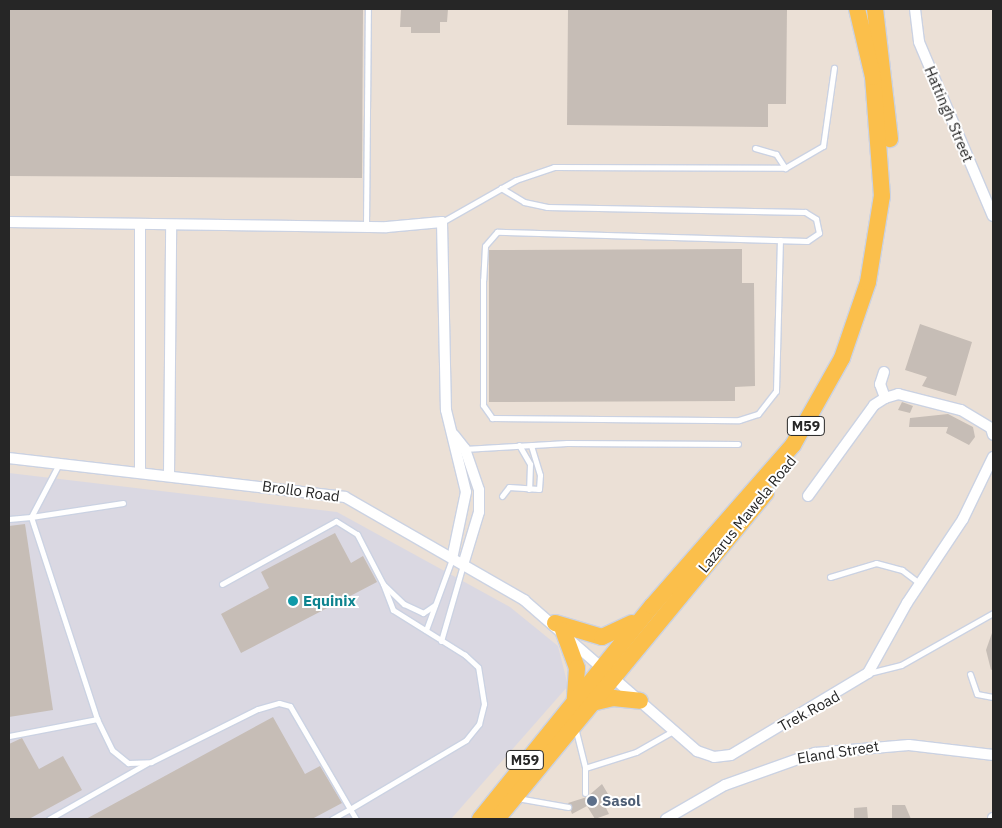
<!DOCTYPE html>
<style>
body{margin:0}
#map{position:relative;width:1002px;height:828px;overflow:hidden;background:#ebe0d6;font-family:"IBM Plex Sans",sans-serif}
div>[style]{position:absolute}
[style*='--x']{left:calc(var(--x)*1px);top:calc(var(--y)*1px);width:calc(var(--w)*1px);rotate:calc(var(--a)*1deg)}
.industrial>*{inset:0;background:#dad8e2}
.building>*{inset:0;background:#c6bdb6}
.roads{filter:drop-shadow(1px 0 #cbd2e2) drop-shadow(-1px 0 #cbd2e2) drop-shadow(0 1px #cbd2e2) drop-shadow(0 -1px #cbd2e2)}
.service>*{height:5px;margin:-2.5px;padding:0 2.5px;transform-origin:2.5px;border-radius:2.5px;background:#fff}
.minor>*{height:10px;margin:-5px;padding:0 5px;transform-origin:5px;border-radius:5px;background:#fff}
.primary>*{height:16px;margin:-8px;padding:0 8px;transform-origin:8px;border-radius:8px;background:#fbbf4b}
.dots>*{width:14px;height:14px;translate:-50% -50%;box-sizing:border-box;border:2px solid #fff;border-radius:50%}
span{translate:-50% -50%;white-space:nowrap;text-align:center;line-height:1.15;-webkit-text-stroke:4px #fff;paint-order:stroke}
.shield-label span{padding:1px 4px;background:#fff;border:1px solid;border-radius:4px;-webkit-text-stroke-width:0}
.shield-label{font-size:14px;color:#262626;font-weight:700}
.street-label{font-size:15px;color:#262626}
.culture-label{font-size:15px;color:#0d838f;font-weight:700}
.left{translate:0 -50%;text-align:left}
.service-label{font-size:15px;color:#4e5e75;font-weight:700}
.frame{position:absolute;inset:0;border:10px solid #262626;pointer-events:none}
</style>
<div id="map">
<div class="industrial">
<i style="clip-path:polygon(9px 473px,337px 512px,510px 607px,558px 646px,568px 686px,451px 819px,9px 819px)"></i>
</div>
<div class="building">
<i style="clip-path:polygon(9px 9px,363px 9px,362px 178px,9px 176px)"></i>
<i style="clip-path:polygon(401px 9px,448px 9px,447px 22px,440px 22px,440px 33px,411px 33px,411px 27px,400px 27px)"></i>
<i style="clip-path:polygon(568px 9px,787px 9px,786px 104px,768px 104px,768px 127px,567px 125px)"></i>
<i style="clip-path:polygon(742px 249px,742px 283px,754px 283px,755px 386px,735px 387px,735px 401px,489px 402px,489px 250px)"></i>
<i style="clip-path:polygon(920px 324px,972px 342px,956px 396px,922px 386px,927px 377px,905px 370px)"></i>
<i style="clip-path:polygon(902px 402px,913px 406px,910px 413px,898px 410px)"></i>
<i style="clip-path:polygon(948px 414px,973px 427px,975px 437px,969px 445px,946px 433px,948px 427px,909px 427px,910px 418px)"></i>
<i style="clip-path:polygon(25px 524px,53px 710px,9px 717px,9px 526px)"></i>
<i style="clip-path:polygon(335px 533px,351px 563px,363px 556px,377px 582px,241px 653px,221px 614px,269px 588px,261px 572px)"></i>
<i style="clip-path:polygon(993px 630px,993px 669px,991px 670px,986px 650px)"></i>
<i style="clip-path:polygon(273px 717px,305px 774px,320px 766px,342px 803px,312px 819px,86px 819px)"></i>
<i style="clip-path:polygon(22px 738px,39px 769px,63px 756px,82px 790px,29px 819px,9px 819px,9px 744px)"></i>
<i style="clip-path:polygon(602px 784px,608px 794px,601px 798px,609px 814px,595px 819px,587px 806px,572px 814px,568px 803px,587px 797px)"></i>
<i style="clip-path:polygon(892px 805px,905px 805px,911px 819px,892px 819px)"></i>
<i style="clip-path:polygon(867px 807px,868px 819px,854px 819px,854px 808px)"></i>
</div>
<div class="roads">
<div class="service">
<i style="--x:755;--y:148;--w:22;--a:16"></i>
<i style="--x:776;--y:154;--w:17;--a:57"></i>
<i style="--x:785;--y:168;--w:44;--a:-30.1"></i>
<i style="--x:823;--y:146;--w:79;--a:-82"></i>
<i style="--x:501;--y:188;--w:27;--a:31"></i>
<i style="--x:524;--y:202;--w:24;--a:12"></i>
<i style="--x:547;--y:207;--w:258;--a:1.1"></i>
<i style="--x:805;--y:212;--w:13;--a:32"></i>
<i style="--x:816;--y:219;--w:14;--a:78"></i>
<i style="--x:819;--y:233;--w:14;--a:146"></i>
<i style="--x:807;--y:241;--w:310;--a:-178.3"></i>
<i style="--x:497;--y:232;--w:18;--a:131"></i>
<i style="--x:485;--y:246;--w:34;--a:93"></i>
<i style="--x:483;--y:280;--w:125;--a:90"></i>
<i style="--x:483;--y:405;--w:16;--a:55"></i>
<i style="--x:492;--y:418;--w:247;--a:0.5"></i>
<i style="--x:739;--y:420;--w:20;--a:-18"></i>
<i style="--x:758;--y:414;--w:29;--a:-52"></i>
<i style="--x:776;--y:391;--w:151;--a:-88.5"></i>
<i style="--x:442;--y:222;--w:85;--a:-29.6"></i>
<i style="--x:516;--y:180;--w:40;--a:-18.9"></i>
<i style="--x:554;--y:167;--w:231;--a:0.2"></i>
<i style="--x:366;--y:227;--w:218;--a:-89.5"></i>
<i style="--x:519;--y:445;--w:22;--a:60"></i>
<i style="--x:530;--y:464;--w:25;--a:92"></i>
<i style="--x:464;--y:449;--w:103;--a:-3.3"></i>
<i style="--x:567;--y:443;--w:171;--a:0.3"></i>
<i style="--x:502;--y:496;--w:11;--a:-52"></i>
<i style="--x:509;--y:487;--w:30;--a:4"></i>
<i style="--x:539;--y:489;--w:14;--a:-86"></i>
<i style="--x:540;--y:475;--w:31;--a:-107"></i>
<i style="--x:123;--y:503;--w:93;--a:171.3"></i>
<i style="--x:31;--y:517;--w:213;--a:71.9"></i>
<i style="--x:97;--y:719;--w:34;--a:64"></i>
<i style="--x:112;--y:750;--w:21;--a:39"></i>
<i style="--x:128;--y:763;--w:23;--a:-2"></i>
<i style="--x:151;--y:762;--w:119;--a:-26.4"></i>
<i style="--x:258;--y:709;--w:22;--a:-16"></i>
<i style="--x:279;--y:703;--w:11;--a:15"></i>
<i style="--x:290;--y:706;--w:119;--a:59.8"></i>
<i style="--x:350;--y:809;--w:21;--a:151"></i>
<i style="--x:9;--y:519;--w:22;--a:-5"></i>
<i style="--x:31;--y:517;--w:60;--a:-62.2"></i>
<i style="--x:830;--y:577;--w:48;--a:-16.9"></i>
<i style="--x:876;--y:563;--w:27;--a:15"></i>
<i style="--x:902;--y:570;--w:21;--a:37"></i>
<i style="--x:222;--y:584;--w:130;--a:-28.9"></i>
<i style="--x:336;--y:521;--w:25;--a:32"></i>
<i style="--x:357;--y:534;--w:56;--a:62.5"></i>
<i style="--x:383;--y:584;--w:29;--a:44"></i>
<i style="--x:404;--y:604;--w:21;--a:25"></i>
<i style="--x:423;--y:613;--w:14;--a:-34"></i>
<i style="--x:426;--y:630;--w:76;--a:-69.9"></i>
<i style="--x:441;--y:641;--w:79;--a:-73.9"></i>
<i style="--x:869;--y:673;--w:33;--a:-14"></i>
<i style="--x:901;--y:665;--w:106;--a:-29.5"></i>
<i style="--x:970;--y:674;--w:21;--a:71"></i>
<i style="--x:977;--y:694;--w:16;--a:11"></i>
<i style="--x:576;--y:731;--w:38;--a:76"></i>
<i style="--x:585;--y:768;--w:25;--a:90"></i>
<i style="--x:9;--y:736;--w:90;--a:-10.9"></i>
<i style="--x:585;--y:768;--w:53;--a:-17.4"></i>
<i style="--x:636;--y:752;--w:43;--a:-29.6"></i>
<i style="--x:517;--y:798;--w:52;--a:10"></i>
<i style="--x:49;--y:819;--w:112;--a:-29.6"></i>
<i style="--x:356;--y:819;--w:12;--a:-121"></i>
<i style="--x:350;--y:809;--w:135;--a:-30.7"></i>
<i style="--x:466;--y:740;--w:21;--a:-51"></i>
<i style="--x:479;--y:724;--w:21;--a:-76"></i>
<i style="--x:484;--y:704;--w:37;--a:-99"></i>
<i style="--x:478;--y:667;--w:18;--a:-137"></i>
<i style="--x:465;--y:655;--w:85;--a:-148"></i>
<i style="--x:393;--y:610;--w:28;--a:-111"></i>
</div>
<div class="minor">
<i style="--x:915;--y:9;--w:33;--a:83"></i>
<i style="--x:919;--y:42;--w:189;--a:67"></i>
<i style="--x:9;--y:222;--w:378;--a:0.8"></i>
<i style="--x:387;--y:227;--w:55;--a:-5.2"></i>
<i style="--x:442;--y:222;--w:188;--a:88.8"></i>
<i style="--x:446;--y:410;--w:84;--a:76.3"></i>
<i style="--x:466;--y:492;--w:68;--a:101.8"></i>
<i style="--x:884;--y:372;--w:13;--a:108"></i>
<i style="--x:880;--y:384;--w:15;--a:70"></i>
<i style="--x:454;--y:435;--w:18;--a:52"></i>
<i style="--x:465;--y:449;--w:43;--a:71.1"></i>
<i style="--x:479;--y:490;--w:22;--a:90"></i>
<i style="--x:479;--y:512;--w:55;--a:106.8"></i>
<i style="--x:9;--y:458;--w:338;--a:6.6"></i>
<i style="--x:345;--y:497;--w:207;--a:29.9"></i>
<i style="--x:524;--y:600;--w:230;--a:41.1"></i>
<i style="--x:697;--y:751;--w:18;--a:19"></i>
<i style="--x:714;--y:757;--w:17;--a:-7"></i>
<i style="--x:731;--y:755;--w:160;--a:-30.9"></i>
<i style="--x:868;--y:673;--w:80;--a:-60.9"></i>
<i style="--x:907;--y:603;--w:101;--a:-56.3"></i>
<i style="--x:963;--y:519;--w:69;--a:-64.2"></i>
<i style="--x:140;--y:472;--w:247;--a:-90"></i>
<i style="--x:169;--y:475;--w:250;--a:-89.5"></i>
<i style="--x:808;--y:496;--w:112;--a:-54"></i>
<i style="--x:874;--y:405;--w:13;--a:-32"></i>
<i style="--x:885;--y:398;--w:14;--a:-17"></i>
<i style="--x:898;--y:394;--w:65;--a:14.3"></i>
<i style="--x:961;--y:410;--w:35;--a:31"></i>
<i style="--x:991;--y:428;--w:7;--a:74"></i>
<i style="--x:666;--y:819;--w:68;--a:-30"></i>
<i style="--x:725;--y:785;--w:96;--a:-19.6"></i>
<i style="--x:815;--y:753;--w:94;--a:-4.9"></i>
<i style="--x:909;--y:745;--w:85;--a:6.8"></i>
<i style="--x:993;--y:819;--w:1;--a:-90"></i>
</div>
<div class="primary">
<i style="--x:875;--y:9;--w:131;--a:83.4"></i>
<i style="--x:555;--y:623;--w:49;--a:16.6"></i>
<i style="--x:602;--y:637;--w:33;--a:-25"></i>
<i style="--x:563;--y:630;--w:40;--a:69.8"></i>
<i style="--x:577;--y:668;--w:31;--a:94"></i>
<i style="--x:592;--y:703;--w:22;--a:-13"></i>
<i style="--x:613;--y:698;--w:27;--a:6"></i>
<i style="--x:480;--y:819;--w:274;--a:-51.1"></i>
<i style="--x:652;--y:606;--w:214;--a:-48.8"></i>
<i style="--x:793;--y:445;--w:100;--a:-60.6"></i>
<i style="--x:842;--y:358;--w:80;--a:-71.1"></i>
<i style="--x:868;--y:282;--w:87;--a:-80.8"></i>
<i style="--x:882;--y:196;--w:119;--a:-94.3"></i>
<i style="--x:873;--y:77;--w:70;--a:-103.2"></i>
<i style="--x:497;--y:819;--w:423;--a:-50.5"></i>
</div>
</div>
<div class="dots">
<i style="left:293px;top:601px;background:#0f9aa8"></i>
<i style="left:592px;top:801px;background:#5c6f8a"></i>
</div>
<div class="shield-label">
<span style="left:806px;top:426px">M59</span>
<span style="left:525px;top:760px">M59</span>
</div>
<div class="street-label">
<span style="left:949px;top:114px;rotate:67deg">Hattingh Street</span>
<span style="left:301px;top:491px;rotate:8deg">Brollo Road</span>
<span style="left:747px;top:514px;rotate:-51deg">Lazarus Mawela Road</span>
<span style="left:809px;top:711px;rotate:-29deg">Trek Road</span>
<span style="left:838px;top:752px;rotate:-9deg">Eland Street</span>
</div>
<div class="culture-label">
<span class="left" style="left:303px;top:601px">Equinix</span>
</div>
<div class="service-label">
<span class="left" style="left:602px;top:801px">Sasol</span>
</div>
<div class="frame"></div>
</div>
